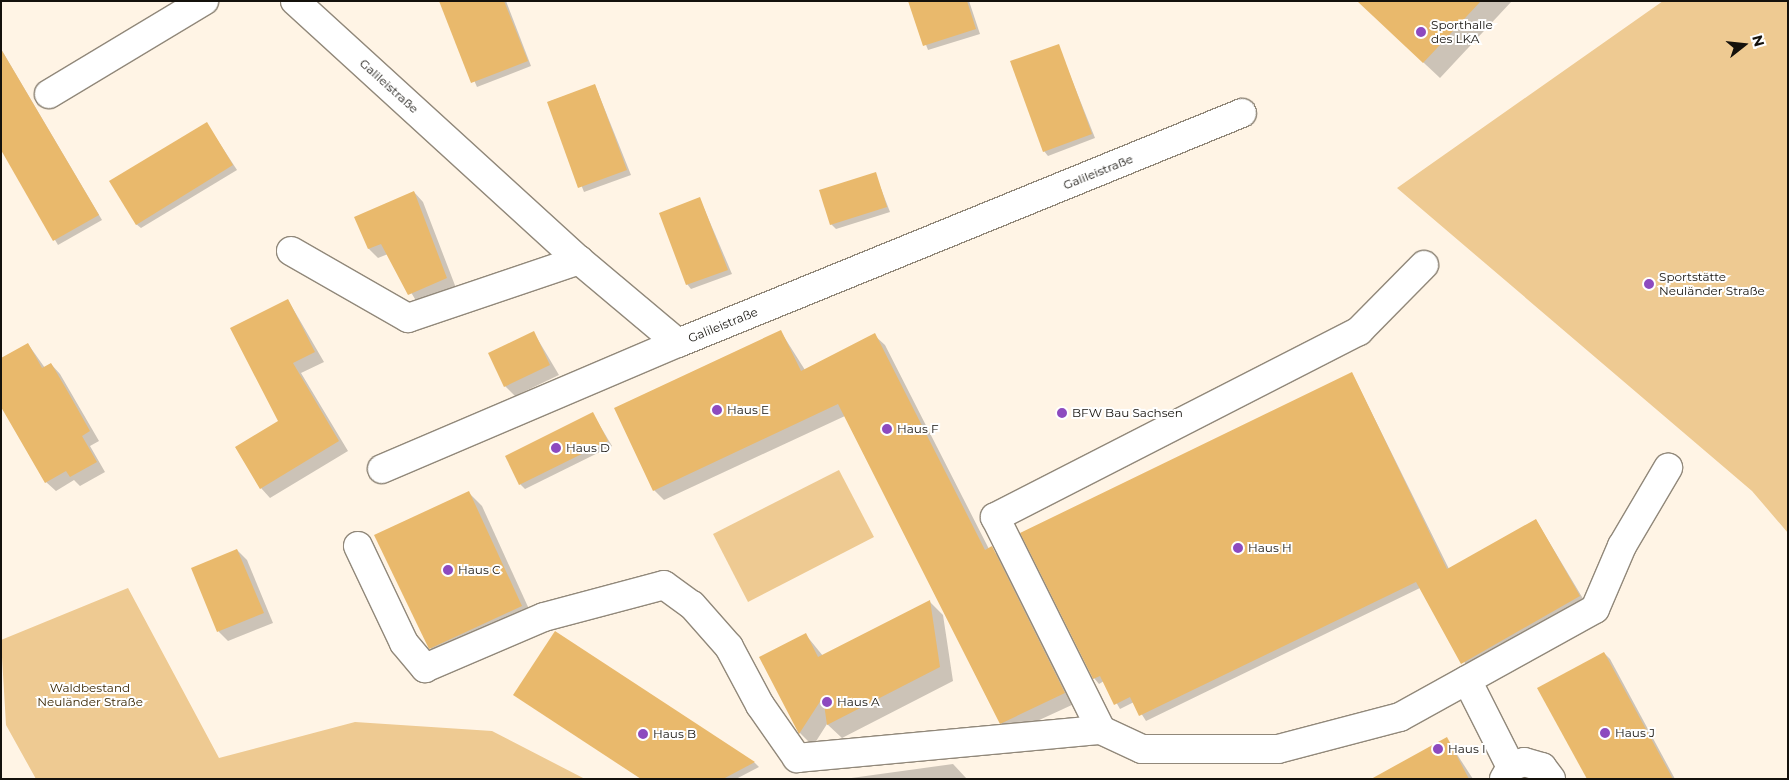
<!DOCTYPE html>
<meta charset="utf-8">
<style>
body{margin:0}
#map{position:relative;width:1789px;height:780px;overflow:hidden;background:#fff4e5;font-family:Montserrat,sans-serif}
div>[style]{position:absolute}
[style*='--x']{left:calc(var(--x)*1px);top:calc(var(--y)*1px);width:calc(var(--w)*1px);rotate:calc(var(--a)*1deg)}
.green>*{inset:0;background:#eeca92}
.shadow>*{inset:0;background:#0003}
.building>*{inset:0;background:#e9b96c}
.roads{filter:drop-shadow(1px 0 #91887a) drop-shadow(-1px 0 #91887a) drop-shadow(0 1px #91887a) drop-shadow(0 -1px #91887a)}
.minor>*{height:28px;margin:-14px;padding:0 14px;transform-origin:14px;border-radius:14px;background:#fff}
.dots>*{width:14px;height:14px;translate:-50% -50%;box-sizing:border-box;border:2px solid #fff;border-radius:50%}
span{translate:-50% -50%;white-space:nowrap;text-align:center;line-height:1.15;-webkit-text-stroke:4px #fff;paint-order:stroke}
.poi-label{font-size:12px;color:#14110c}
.left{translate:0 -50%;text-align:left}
.street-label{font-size:12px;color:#14110c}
.park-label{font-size:12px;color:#392603}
.frame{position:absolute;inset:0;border:2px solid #14110c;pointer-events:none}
.north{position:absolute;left:1719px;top:20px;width:50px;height:50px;-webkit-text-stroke:4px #fff;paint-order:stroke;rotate:74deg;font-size:14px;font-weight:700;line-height:20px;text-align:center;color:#14110c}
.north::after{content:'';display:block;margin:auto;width:18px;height:22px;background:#14110c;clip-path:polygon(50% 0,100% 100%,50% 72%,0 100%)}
</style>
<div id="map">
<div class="green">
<i style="clip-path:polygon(1663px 1px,1788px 1px,1788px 533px,1752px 491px,1397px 188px)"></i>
<i style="clip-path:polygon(839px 470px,874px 537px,748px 602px,713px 534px)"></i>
<i style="clip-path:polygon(128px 588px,219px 758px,355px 722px,492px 731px,585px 779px,36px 779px,6px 725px,1px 640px)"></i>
</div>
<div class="shadow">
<i style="clip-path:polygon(440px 1px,506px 1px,531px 66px,477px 87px)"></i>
<i style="clip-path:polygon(909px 1px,969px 1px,980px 34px,928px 50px)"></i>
<i style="clip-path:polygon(1358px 1px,1512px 1px,1440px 78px)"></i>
<i style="clip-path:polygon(1058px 45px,1095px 138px,1048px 156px,1044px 151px)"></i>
<i style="clip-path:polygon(1px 49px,102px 220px,58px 245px,1px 147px)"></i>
<i style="clip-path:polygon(595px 85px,631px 175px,584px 192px,548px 102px)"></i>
<i style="clip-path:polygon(207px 124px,237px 170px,141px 228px,136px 224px)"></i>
<i style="clip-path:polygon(875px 173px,890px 212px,836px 229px,831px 224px)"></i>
<i style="clip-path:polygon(414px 192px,423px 202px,456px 288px,418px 304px,388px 254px,378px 258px,369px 249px,356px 218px)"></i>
<i style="clip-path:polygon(700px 199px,732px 274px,691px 289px,687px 284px)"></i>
<i style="clip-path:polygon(288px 300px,324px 362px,301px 373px,348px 451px,270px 498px,261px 488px,280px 421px)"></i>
<i style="clip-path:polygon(781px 332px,805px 370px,874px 335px,885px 345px,989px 549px,1002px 558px,1074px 704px,1011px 733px,1001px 723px,845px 416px,664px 500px,654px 490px)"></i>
<i style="clip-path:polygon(534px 333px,559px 375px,515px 396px,505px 386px)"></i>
<i style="clip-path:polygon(28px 344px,45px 368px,51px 364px,60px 374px,99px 441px,90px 446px,105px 472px,80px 486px,74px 480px,56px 491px,46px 482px)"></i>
<i style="clip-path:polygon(1352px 373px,1449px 569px,1536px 520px,1585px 602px,1468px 668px,1420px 588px,1146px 721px,1134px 702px,1120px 709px,1104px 681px,1099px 684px,1094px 678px)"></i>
<i style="clip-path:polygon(593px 414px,612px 446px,525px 489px,520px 484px)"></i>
<i style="clip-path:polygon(469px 493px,482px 506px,534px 620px,444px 661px,430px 648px)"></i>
<i style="clip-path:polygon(237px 550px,247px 560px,273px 623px,228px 641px,219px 632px,192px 569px)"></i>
<i style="clip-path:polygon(930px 602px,943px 615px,953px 681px,842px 738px,827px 724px,813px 746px,800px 733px,761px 658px,806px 635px,823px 656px)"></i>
<i style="clip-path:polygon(556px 633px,755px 763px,759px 767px,736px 779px,641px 779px)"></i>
<i style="clip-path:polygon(1604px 653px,1610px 659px,1675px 779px,1588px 779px)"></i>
<i style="clip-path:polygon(1447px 739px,1473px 779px,1412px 779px)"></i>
<i style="clip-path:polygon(953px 764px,967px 779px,844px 779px)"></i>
</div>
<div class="building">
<i style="clip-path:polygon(439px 1px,504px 1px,528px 61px,471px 83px)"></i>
<i style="clip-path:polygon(908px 1px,967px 1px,976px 29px,923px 46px)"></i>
<i style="clip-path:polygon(1357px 1px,1481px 1px,1423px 63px)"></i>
<i style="clip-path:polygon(1059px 44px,1092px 134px,1043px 152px,1010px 61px)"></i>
<i style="clip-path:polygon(1px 49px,99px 215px,53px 241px,1px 150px)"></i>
<i style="clip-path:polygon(595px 84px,627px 170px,578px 188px,547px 102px)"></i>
<i style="clip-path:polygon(207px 122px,233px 165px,136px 225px,109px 181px)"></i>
<i style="clip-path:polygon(876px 172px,887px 207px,830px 225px,819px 190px)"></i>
<i style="clip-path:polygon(414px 191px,447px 278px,408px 295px,381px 244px,368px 249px,354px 217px)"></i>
<i style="clip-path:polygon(700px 197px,728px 270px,686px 285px,659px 213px)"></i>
<i style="clip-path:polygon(288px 299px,315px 352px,293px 363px,339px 441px,260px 489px,235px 447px,278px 421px,230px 328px)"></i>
<i style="clip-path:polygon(781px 330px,801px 371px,875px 333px,985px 550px,992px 546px,1065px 693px,1000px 724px,838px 404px,653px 491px,614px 408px)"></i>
<i style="clip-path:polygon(534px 331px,550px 365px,504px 387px,488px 353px)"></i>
<i style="clip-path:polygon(28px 343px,42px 368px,51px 363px,68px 392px,90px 431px,82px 436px,97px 462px,70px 477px,66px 471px,45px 483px,1px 407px,1px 358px)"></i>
<i style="clip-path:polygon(1352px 372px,1447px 569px,1536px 519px,1580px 596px,1461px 664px,1416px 582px,1139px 716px,1130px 697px,1114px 705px,1100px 676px,1093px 679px,1020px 533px)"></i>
<i style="clip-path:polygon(593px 412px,608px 441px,519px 485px,505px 456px)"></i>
<i style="clip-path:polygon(469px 491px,522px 606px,429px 649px,374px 535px)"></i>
<i style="clip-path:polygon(237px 549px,264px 613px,217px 632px,191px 568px)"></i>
<i style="clip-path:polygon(930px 600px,940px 667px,827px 725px,823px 697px,799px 734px,759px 657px,806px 633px,818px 657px)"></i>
<i style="clip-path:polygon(555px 631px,755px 762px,723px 779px,641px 779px,513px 695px)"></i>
<i style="clip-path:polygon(1604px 652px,1673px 779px,1587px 779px,1537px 688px)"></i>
<i style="clip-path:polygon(1447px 737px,1469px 779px,1371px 779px)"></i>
</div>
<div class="roads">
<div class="minor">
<i style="--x:295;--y:1;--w:384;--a:42.4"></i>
<i style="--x:579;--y:260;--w:129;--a:40"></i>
<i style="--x:678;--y:343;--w:609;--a:-22.19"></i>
<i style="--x:49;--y:94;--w:181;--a:-31"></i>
<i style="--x:291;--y:251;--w:135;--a:29.8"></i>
<i style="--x:408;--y:318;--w:181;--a:-18.7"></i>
<i style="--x:1424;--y:265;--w:93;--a:134.6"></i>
<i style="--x:1359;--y:331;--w:409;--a:152.9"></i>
<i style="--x:995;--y:517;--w:238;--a:63.5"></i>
<i style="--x:1101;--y:730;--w:45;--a:24.9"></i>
<i style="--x:1142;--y:749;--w:136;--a:0"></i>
<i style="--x:1278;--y:749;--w:126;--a:-14.7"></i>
<i style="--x:1400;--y:717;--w:223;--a:-29"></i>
<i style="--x:1595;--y:609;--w:69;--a:-66.8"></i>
<i style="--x:1622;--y:546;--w:91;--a:-59.5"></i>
<i style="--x:382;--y:469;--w:322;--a:-23.1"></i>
<i style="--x:358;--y:546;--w:107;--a:64.6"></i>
<i style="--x:404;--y:643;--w:33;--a:50"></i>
<i style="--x:425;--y:668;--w:129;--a:-23.2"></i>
<i style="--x:544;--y:617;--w:124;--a:-14.9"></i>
<i style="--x:664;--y:585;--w:34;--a:36"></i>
<i style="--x:692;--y:605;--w:56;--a:48.6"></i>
<i style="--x:729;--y:647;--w:66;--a:61.9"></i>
<i style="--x:760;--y:705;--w:65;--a:55.1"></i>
<i style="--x:797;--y:758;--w:305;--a:-5.3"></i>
<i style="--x:1467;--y:680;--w:97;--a:63.2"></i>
<i style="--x:1504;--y:779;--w:14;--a:-60"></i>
<i style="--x:1511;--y:767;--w:14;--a:-21"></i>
<i style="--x:1524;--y:762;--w:19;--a:16"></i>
<i style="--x:1542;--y:767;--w:15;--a:53"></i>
</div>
</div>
<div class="dots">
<i style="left:1421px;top:32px;background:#8d4abf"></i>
<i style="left:1649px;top:284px;background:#8d4abf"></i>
<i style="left:717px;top:410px;background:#8d4abf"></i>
<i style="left:1062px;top:413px;background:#8d4abf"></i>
<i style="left:887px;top:429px;background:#8d4abf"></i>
<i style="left:556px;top:448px;background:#8d4abf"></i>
<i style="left:1238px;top:548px;background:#8d4abf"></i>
<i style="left:448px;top:570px;background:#8d4abf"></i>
<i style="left:827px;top:702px;background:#8d4abf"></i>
<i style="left:1605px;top:733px;background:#8d4abf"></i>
<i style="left:643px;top:734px;background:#8d4abf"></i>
<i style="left:1438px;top:749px;background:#8d4abf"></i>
</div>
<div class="poi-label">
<span class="left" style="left:1431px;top:32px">Sporthalle<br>des LKA</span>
<span class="left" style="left:1659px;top:284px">Sportstätte<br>Neuländer Straße</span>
<span class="left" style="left:727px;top:410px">Haus E</span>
<span class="left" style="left:1072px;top:413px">BFW Bau Sachsen</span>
<span class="left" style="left:897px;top:429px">Haus F</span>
<span class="left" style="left:566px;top:448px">Haus D</span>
<span class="left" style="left:1248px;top:548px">Haus H</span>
<span class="left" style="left:458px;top:570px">Haus C</span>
<span class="left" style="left:837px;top:702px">Haus A</span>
<span class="left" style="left:1615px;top:733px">Haus J</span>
<span class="left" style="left:653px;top:734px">Haus B</span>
<span class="left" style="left:1448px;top:749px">Haus I</span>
</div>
<div class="street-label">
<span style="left:389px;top:86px;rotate:42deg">Galileistraße</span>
<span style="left:1098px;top:172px;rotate:-22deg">Galileistraße</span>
<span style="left:723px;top:325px;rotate:-22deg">Galileistraße</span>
</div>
<div class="park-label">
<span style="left:90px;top:695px">Waldbestand<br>Neuländer Straße</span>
</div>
<div class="frame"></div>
<div class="north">N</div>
</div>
